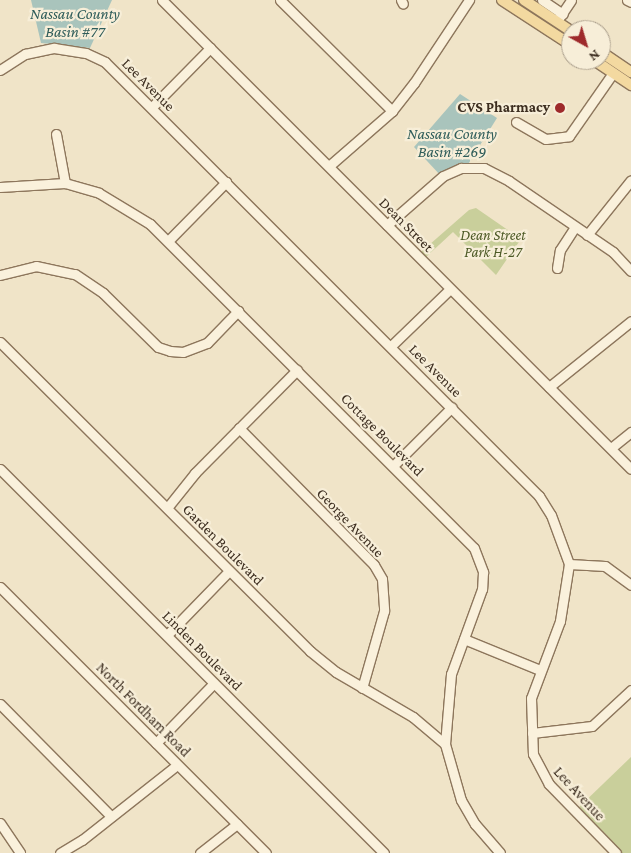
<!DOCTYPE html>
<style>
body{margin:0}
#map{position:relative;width:631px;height:853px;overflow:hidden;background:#f0e4c8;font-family:"Crimson Pro",serif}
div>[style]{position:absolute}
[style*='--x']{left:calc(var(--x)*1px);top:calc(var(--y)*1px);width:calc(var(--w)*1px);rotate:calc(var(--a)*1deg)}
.green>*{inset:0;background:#c9cf9b}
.water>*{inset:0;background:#a9c4bc}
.roads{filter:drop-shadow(1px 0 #8d765c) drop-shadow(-1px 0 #8d765c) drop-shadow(0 1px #8d765c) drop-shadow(0 -1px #8d765c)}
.minor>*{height:9px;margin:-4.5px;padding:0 4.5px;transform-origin:4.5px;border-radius:4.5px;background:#faf1dc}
.major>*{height:10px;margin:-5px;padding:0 5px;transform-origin:5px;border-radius:5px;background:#f3d9a0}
.dots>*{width:14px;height:14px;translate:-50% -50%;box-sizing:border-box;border:2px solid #f7eed8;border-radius:50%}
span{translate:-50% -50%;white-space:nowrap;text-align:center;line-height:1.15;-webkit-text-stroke:4.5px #f7eed8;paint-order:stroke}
.street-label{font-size:15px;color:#3d2e20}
.poi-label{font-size:15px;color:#3d2e20;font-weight:700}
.right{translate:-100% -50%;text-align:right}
.park-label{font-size:15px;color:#4d5a26;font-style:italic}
.water-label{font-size:16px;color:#2f5d5a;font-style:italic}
.north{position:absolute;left:561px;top:20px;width:50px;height:50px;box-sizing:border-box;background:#f7eed8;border:1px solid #ada18e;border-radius:50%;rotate:141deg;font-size:14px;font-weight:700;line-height:20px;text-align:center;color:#3d2e20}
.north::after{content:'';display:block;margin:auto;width:18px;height:22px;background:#9e2a2b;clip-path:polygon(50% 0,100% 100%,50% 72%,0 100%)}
</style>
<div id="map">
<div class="green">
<i style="clip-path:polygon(476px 208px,521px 239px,496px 275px,453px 232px,426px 257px,421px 252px,469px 210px)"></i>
<i style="clip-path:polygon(631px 757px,631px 853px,618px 853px,576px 810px)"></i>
</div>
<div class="water">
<i style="clip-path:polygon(31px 0,112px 0,90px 48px,41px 43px)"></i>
<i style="clip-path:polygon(460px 94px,497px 118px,467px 166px,441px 176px,414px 147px)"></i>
</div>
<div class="roads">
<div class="minor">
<i style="--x:162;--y:0;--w:663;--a:45"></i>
<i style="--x:280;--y:0;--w:158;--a:44.7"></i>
<i style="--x:401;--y:0;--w:4;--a:63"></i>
<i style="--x:542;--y:0;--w:25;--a:34"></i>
<i style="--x:627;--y:0;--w:4;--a:27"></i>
<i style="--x:557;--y:21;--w:25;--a:-56"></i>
<i style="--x:0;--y:70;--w:30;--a:-33"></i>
<i style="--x:25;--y:54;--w:30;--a:-12"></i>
<i style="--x:54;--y:48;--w:32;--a:9"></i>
<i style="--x:86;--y:53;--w:21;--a:25"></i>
<i style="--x:105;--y:62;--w:614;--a:45"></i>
<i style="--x:539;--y:496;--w:22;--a:58"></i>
<i style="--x:551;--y:515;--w:52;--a:69.8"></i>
<i style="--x:569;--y:564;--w:58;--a:99"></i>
<i style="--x:560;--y:621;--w:82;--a:110.6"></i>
<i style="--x:531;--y:698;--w:56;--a:88"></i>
<i style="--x:533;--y:754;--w:34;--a:62"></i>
<i style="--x:549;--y:784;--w:96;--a:45.8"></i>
<i style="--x:152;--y:107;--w:83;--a:-45.5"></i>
<i style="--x:516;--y:122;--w:34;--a:30"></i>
<i style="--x:546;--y:139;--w:23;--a:-7"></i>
<i style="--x:569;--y:136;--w:77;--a:-55.1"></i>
<i style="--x:56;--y:134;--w:50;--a:79.6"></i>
<i style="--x:329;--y:166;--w:84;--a:-41.1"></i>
<i style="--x:392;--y:111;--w:36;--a:-52"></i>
<i style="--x:414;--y:83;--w:100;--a:-56.5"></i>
<i style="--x:0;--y:187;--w:65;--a:-3.5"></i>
<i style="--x:65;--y:183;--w:35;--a:16"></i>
<i style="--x:99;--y:193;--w:60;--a:31.3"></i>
<i style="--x:150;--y:224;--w:458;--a:45"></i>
<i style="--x:474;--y:548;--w:26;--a:69"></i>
<i style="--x:483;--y:572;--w:17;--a:93"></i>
<i style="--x:482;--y:589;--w:90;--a:110"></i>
<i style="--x:451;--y:674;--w:70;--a:94.9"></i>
<i style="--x:445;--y:744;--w:58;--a:74.1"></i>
<i style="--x:461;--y:800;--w:28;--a:60"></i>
<i style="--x:475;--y:824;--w:38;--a:49"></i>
<i style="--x:387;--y:225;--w:74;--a:-41.2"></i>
<i style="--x:443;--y:176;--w:20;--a:-24"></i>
<i style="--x:461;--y:168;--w:23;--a:0"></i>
<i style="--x:484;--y:168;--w:28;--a:27"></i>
<i style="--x:509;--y:181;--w:126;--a:34.3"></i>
<i style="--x:613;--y:252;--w:26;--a:47"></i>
<i style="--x:587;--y:235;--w:70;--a:-51.3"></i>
<i style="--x:168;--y:241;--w:83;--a:-45.5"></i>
<i style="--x:557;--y:268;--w:18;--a:-81"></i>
<i style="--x:560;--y:250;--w:27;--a:-57"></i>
<i style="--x:0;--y:275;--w:37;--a:-14"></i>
<i style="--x:36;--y:266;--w:40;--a:12"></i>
<i style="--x:75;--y:274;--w:34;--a:34"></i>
<i style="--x:103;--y:293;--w:77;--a:44.5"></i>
<i style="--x:158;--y:347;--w:13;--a:18"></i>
<i style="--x:170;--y:351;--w:13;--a:4"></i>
<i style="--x:183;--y:352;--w:26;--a:-21"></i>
<i style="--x:207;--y:343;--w:45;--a:-45.9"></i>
<i style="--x:0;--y:342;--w:438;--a:44.9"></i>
<i style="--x:310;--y:651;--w:33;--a:39"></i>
<i style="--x:336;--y:672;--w:89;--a:30.3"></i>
<i style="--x:413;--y:717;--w:42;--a:40.2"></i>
<i style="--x:391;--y:346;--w:82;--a:-44"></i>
<i style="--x:549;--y:387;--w:105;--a:-38.8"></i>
<i style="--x:239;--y:428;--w:192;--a:45.4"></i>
<i style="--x:374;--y:565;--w:16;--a:60"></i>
<i style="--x:382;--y:579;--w:32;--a:86"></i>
<i style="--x:384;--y:611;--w:80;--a:105.9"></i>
<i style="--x:611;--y:448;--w:26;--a:-39"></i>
<i style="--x:393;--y:466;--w:83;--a:-45"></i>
<i style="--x:0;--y:469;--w:543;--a:45"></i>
<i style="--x:167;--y:508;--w:45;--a:-51.3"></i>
<i style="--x:195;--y:473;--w:145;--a:-45.3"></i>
<i style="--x:569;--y:564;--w:36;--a:3"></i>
<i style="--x:605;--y:566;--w:32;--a:36"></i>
<i style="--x:0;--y:587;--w:376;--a:45"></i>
<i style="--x:167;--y:635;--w:89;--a:-45.9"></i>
<i style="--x:464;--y:639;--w:82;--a:22.2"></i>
<i style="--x:0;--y:704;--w:158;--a:45.3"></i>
<i style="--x:532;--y:733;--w:60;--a:-6.7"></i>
<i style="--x:592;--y:726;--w:53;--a:-42.7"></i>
<i style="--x:156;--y:743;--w:83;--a:-46"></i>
<i style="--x:0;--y:823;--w:36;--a:56"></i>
<i style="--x:60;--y:853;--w:26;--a:-31"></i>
<i style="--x:82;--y:840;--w:121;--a:-38.3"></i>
<i style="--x:200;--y:853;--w:47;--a:-38.1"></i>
</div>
<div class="major">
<i style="--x:502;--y:0;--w:82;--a:33.1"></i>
<i style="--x:524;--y:0;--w:56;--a:33.4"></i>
<i style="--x:601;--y:52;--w:36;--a:34"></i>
<i style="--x:594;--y:60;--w:45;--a:34"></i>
</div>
</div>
<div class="dots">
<i style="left:560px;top:108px;background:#9e2a2b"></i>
</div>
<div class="street-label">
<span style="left:148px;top:85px;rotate:45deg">Lee Avenue</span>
<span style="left:406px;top:225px;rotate:45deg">Dean Street</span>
<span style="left:435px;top:371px;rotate:45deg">Lee Avenue</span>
<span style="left:382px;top:435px;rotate:45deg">Cottage Boulevard</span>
<span style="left:350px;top:523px;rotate:46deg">George Avenue</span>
<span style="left:223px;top:545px;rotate:45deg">Garden Boulevard</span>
<span style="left:202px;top:651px;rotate:45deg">Linden Boulevard</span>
<span style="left:143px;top:710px;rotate:45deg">North Fordham Road</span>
<span style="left:579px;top:794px;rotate:47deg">Lee Avenue</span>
</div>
<div class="poi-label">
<span class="right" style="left:550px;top:108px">CVS Pharmacy</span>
</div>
<div class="park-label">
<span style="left:493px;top:244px">Dean Street<br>Park H-27</span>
</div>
<div class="water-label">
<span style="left:75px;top:23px">Nassau County<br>Basin #77</span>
<span style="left:452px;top:143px">Nassau County<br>Basin #269</span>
</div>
<div class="north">N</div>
</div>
